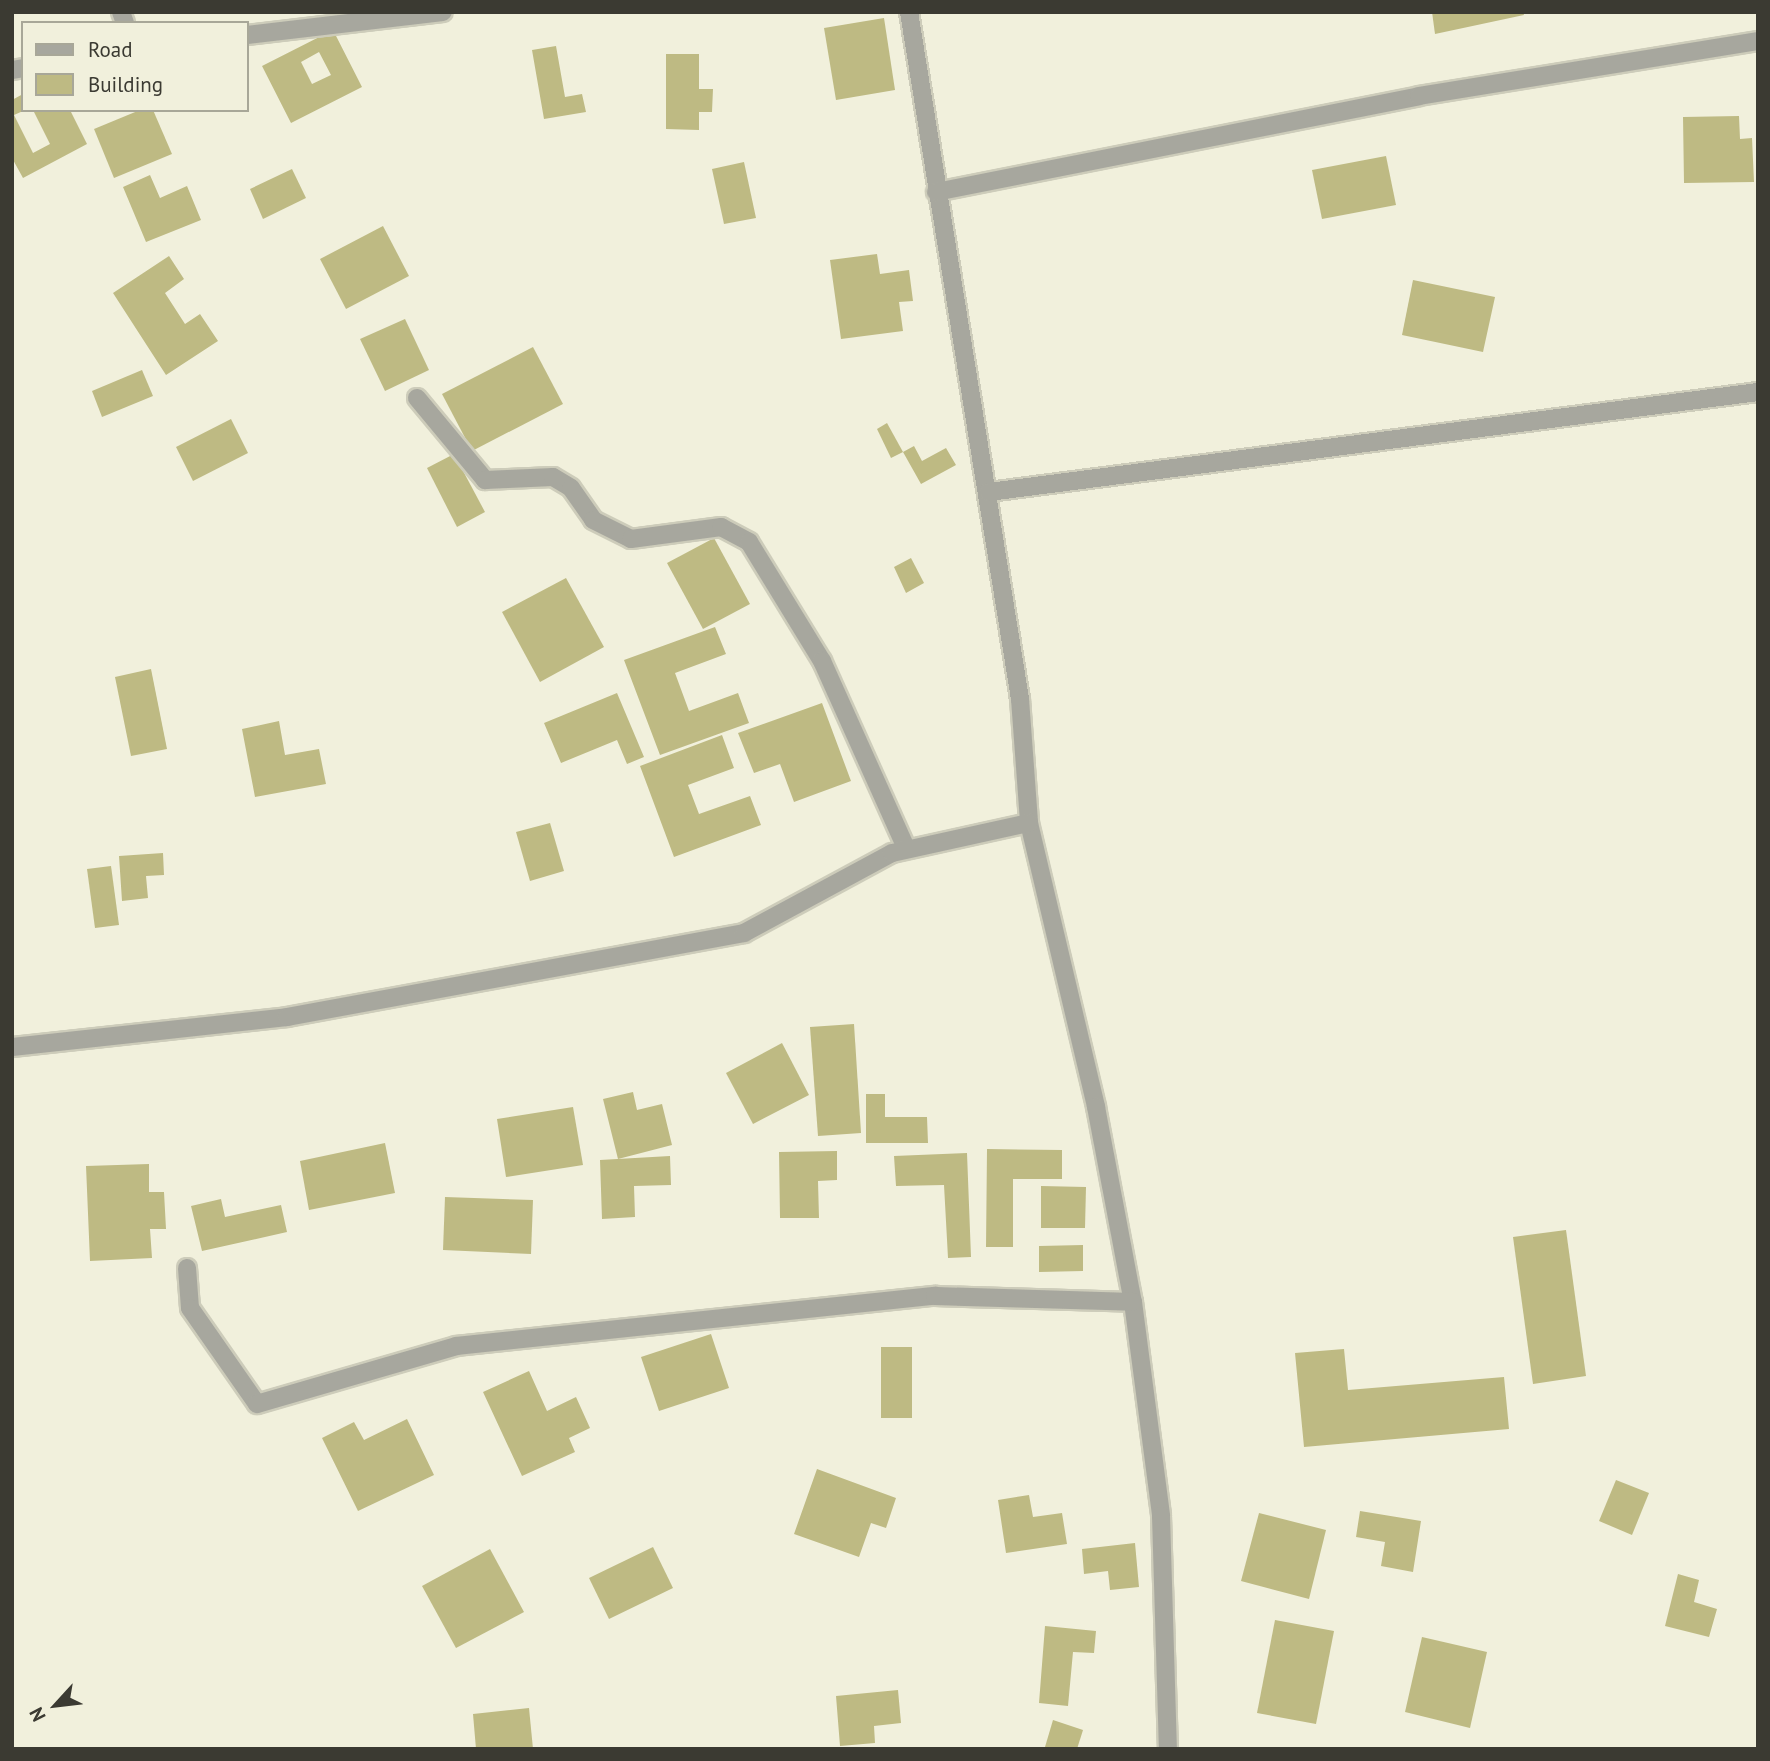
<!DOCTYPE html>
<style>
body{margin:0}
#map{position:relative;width:1770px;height:1761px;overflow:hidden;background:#f1f0dc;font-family:"PT Sans",sans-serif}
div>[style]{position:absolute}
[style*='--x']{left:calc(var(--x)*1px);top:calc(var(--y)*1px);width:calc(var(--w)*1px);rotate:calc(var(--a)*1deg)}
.building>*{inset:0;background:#beba83}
.roads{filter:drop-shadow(2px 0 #cdccba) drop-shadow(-2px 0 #cdccba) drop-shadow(0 2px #cdccba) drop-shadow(0 -2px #cdccba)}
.minor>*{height:18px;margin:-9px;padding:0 9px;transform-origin:9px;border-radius:9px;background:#a7a79e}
span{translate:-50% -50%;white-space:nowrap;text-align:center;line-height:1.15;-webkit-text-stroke:5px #f1f0dc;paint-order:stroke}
.frame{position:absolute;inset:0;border:14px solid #3b3a32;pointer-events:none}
.legend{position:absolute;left:21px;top:21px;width:228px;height:91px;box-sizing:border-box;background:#f1f0dc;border:2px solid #a8a798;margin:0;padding:9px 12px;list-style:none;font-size:21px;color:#3b3a32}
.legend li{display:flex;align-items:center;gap:14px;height:35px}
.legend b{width:35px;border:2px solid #a8a798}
.north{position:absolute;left:21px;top:1670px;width:70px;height:70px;-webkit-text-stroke:5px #f1f0dc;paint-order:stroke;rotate:243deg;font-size:19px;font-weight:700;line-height:28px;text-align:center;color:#3b3a32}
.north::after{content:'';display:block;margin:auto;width:24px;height:32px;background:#3b3a32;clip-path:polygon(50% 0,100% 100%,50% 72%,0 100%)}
</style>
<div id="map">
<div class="building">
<i style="clip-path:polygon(1432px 12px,1523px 12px,1524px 15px,1435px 34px)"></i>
<i style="clip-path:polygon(884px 18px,895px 90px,836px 100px,824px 28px)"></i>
<i style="clip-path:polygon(evenodd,333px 30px,362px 87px,291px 123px,262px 66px,333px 30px,319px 52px,331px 75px,312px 84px,301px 62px,319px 52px)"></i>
<i style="clip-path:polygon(556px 46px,565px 97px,582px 94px,586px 112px,544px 119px,532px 50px)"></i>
<i style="clip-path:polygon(666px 54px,699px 54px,699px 89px,713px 89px,712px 112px,699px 112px,699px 130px,666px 129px)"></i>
<i style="clip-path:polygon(23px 94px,23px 111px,14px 115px,33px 153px,50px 144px,33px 110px,70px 110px,87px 144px,23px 178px,12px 158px,12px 100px)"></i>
<i style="clip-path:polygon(140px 110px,153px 110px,172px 154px,114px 178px,94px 129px)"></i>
<i style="clip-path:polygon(1739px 116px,1740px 139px,1752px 138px,1754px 182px,1684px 183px,1683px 117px)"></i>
<i style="clip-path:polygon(1386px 156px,1396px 205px,1322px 219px,1312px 170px)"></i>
<i style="clip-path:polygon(744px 162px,756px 218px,724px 224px,712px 169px)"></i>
<i style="clip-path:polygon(292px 169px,306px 198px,263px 219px,250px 189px)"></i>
<i style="clip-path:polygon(150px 175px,160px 198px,187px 186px,201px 220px,146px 242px,123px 187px)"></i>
<i style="clip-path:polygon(383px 226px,409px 276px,346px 309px,320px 259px)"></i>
<i style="clip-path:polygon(877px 254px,880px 274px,909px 270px,913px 301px,899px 302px,903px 331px,841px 339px,830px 260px)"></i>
<i style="clip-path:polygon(169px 256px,184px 279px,165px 293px,185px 324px,200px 314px,218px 341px,166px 375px,113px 293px)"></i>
<i style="clip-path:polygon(1413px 280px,1495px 297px,1483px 352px,1402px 335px)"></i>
<i style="clip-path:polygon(405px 319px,429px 370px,385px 391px,360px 339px)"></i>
<i style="clip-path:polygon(533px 347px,563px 404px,472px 451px,442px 394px)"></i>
<i style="clip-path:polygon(142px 370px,153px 396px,102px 417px,92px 391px)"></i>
<i style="clip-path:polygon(231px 419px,248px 453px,193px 481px,176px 447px)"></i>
<i style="clip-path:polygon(887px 423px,903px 452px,891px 458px,877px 429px)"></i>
<i style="clip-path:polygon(914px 446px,922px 461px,946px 448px,956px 465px,921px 484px,903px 452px)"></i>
<i style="clip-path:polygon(454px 454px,485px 512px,457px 527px,427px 468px)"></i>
<i style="clip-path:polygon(714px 538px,750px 604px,703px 629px,667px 563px)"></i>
<i style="clip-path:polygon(911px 558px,924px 583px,906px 593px,894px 567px)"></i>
<i style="clip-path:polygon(566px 578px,604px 647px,540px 682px,502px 612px)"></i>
<i style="clip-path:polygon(715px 627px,726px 654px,675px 673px,689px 711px,738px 693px,749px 723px,660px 755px,624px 660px)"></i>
<i style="clip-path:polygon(151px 669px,167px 749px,131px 756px,115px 677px)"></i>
<i style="clip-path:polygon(617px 693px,644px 757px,627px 764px,617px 740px,561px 763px,544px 723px)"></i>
<i style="clip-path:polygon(822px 703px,851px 781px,794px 802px,780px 764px,754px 773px,738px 733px)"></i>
<i style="clip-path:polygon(279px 721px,285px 755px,319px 749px,326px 784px,255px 797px,242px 729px)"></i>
<i style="clip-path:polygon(722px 735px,734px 768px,688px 785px,699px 814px,750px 796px,761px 825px,674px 857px,640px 766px)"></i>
<i style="clip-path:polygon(550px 823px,564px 871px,530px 881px,516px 832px)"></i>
<i style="clip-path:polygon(163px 853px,164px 875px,146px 876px,148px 898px,122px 901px,119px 856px)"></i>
<i style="clip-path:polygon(111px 866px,119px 925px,95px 928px,87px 869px)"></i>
<i style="clip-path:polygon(854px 1024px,861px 1133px,818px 1136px,810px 1027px)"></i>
<i style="clip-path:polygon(782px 1043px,809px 1095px,753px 1124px,726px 1073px)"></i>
<i style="clip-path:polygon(633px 1092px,637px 1110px,662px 1104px,672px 1145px,618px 1159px,603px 1099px)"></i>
<i style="clip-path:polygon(866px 1094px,885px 1094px,885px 1117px,927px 1117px,928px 1143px,866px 1143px)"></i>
<i style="clip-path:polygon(573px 1107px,583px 1165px,506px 1177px,497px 1119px)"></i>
<i style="clip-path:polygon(385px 1143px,395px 1193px,309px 1210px,300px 1161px)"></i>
<i style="clip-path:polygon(987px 1149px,1062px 1150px,1062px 1179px,1013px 1179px,1013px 1247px,986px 1247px)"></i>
<i style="clip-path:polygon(837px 1151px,837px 1180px,818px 1181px,819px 1218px,780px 1218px,779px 1152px)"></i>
<i style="clip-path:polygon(967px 1153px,971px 1257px,948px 1258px,944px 1185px,896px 1186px,894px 1156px)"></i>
<i style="clip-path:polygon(670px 1156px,671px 1185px,634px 1186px,635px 1217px,602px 1219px,600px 1160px)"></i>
<i style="clip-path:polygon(149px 1164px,149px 1192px,164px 1192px,166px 1229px,150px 1229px,152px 1258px,90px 1261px,86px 1166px)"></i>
<i style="clip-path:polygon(1041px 1186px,1086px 1187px,1085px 1228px,1041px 1228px)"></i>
<i style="clip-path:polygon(445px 1197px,533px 1200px,531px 1254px,443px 1250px)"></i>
<i style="clip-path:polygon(221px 1199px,225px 1217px,281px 1205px,287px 1232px,202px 1251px,191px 1206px)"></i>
<i style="clip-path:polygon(1566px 1230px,1586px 1376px,1533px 1384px,1513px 1237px)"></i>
<i style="clip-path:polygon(1083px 1245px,1083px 1271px,1039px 1272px,1039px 1246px)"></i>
<i style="clip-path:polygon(711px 1334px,729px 1388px,659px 1411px,641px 1357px)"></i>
<i style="clip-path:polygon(881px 1347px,912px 1347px,912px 1418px,881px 1418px)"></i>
<i style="clip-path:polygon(1344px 1349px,1348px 1390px,1504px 1377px,1509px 1429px,1304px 1447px,1295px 1353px)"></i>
<i style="clip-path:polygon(529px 1371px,547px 1411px,576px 1397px,590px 1428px,569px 1438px,575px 1452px,522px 1476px,483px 1392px)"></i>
<i style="clip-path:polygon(407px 1419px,434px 1475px,358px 1511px,322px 1438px,354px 1422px,364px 1440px)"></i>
<i style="clip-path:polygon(817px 1469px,896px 1498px,886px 1528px,871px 1523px,859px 1557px,794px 1534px)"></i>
<i style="clip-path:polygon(1616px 1480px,1649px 1493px,1632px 1535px,1599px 1521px)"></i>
<i style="clip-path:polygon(1029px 1495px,1033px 1517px,1062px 1513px,1067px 1544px,1006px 1553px,998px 1500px)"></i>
<i style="clip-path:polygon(1360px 1511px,1421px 1521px,1413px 1572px,1381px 1566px,1385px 1542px,1356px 1537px)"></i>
<i style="clip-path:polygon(1259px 1513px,1326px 1530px,1309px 1599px,1241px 1581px)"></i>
<i style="clip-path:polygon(1135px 1543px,1139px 1587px,1110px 1590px,1108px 1571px,1084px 1574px,1082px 1549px)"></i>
<i style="clip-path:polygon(653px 1547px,673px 1588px,609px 1619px,589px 1578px)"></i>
<i style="clip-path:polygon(490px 1549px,524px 1612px,456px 1648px,422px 1586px)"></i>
<i style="clip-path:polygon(1678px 1574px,1699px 1580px,1694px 1602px,1717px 1609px,1709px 1637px,1665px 1626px)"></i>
<i style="clip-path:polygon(1275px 1620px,1334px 1631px,1316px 1724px,1257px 1713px)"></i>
<i style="clip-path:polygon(1045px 1626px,1096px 1631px,1094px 1653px,1073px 1652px,1068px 1706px,1039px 1703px)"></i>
<i style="clip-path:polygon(1422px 1637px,1487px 1652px,1470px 1728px,1405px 1712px)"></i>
<i style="clip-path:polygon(898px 1690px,901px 1723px,874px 1726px,875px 1743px,840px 1746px,836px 1696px)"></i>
<i style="clip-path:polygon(529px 1708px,533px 1749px,476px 1749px,473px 1714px)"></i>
<i style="clip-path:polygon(1053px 1720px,1083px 1730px,1077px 1749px,1045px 1747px)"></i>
</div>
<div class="roads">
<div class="minor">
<i style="--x:121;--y:12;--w:12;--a:70"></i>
<i style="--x:909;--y:12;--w:696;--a:80.82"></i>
<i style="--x:1020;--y:699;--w:124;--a:85.8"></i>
<i style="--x:1029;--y:823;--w:292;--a:76.7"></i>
<i style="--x:1096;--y:1107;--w:198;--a:79.3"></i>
<i style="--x:1133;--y:1302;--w:216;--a:82.5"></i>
<i style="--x:1161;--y:1516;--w:233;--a:88.3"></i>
<i style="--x:247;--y:35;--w:197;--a:-6.7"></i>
<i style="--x:12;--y:70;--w:11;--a:-10"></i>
<i style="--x:936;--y:192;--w:492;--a:-11.2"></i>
<i style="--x:1419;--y:96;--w:343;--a:-9.2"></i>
<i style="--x:417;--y:398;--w:107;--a:50.3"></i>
<i style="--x:485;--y:480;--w:68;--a:-2.5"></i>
<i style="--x:553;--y:477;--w:21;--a:31"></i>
<i style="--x:571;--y:488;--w:39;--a:55"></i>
<i style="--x:593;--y:520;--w:42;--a:26.6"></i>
<i style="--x:631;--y:539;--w:91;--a:-7.6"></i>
<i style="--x:721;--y:527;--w:32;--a:28"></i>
<i style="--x:749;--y:542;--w:140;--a:58.5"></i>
<i style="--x:822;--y:661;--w:205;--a:65.8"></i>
<i style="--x:989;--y:492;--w:775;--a:-7.41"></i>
<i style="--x:12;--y:1047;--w:277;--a:-6.2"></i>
<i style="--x:287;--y:1017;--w:465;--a:-10.4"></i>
<i style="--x:744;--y:933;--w:168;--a:-28.4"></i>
<i style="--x:892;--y:853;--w:140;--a:-12.4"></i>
<i style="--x:187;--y:1268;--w:40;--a:85.7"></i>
<i style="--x:190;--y:1308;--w:117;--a:55.1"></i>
<i style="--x:257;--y:1404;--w:207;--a:-16.2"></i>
<i style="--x:456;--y:1346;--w:482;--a:-6"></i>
<i style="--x:935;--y:1296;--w:198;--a:1.7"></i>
</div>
</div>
<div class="frame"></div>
<ul class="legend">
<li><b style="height:9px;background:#a7a79e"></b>Road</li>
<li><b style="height:19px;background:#beba83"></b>Building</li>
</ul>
<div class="north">N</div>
</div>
